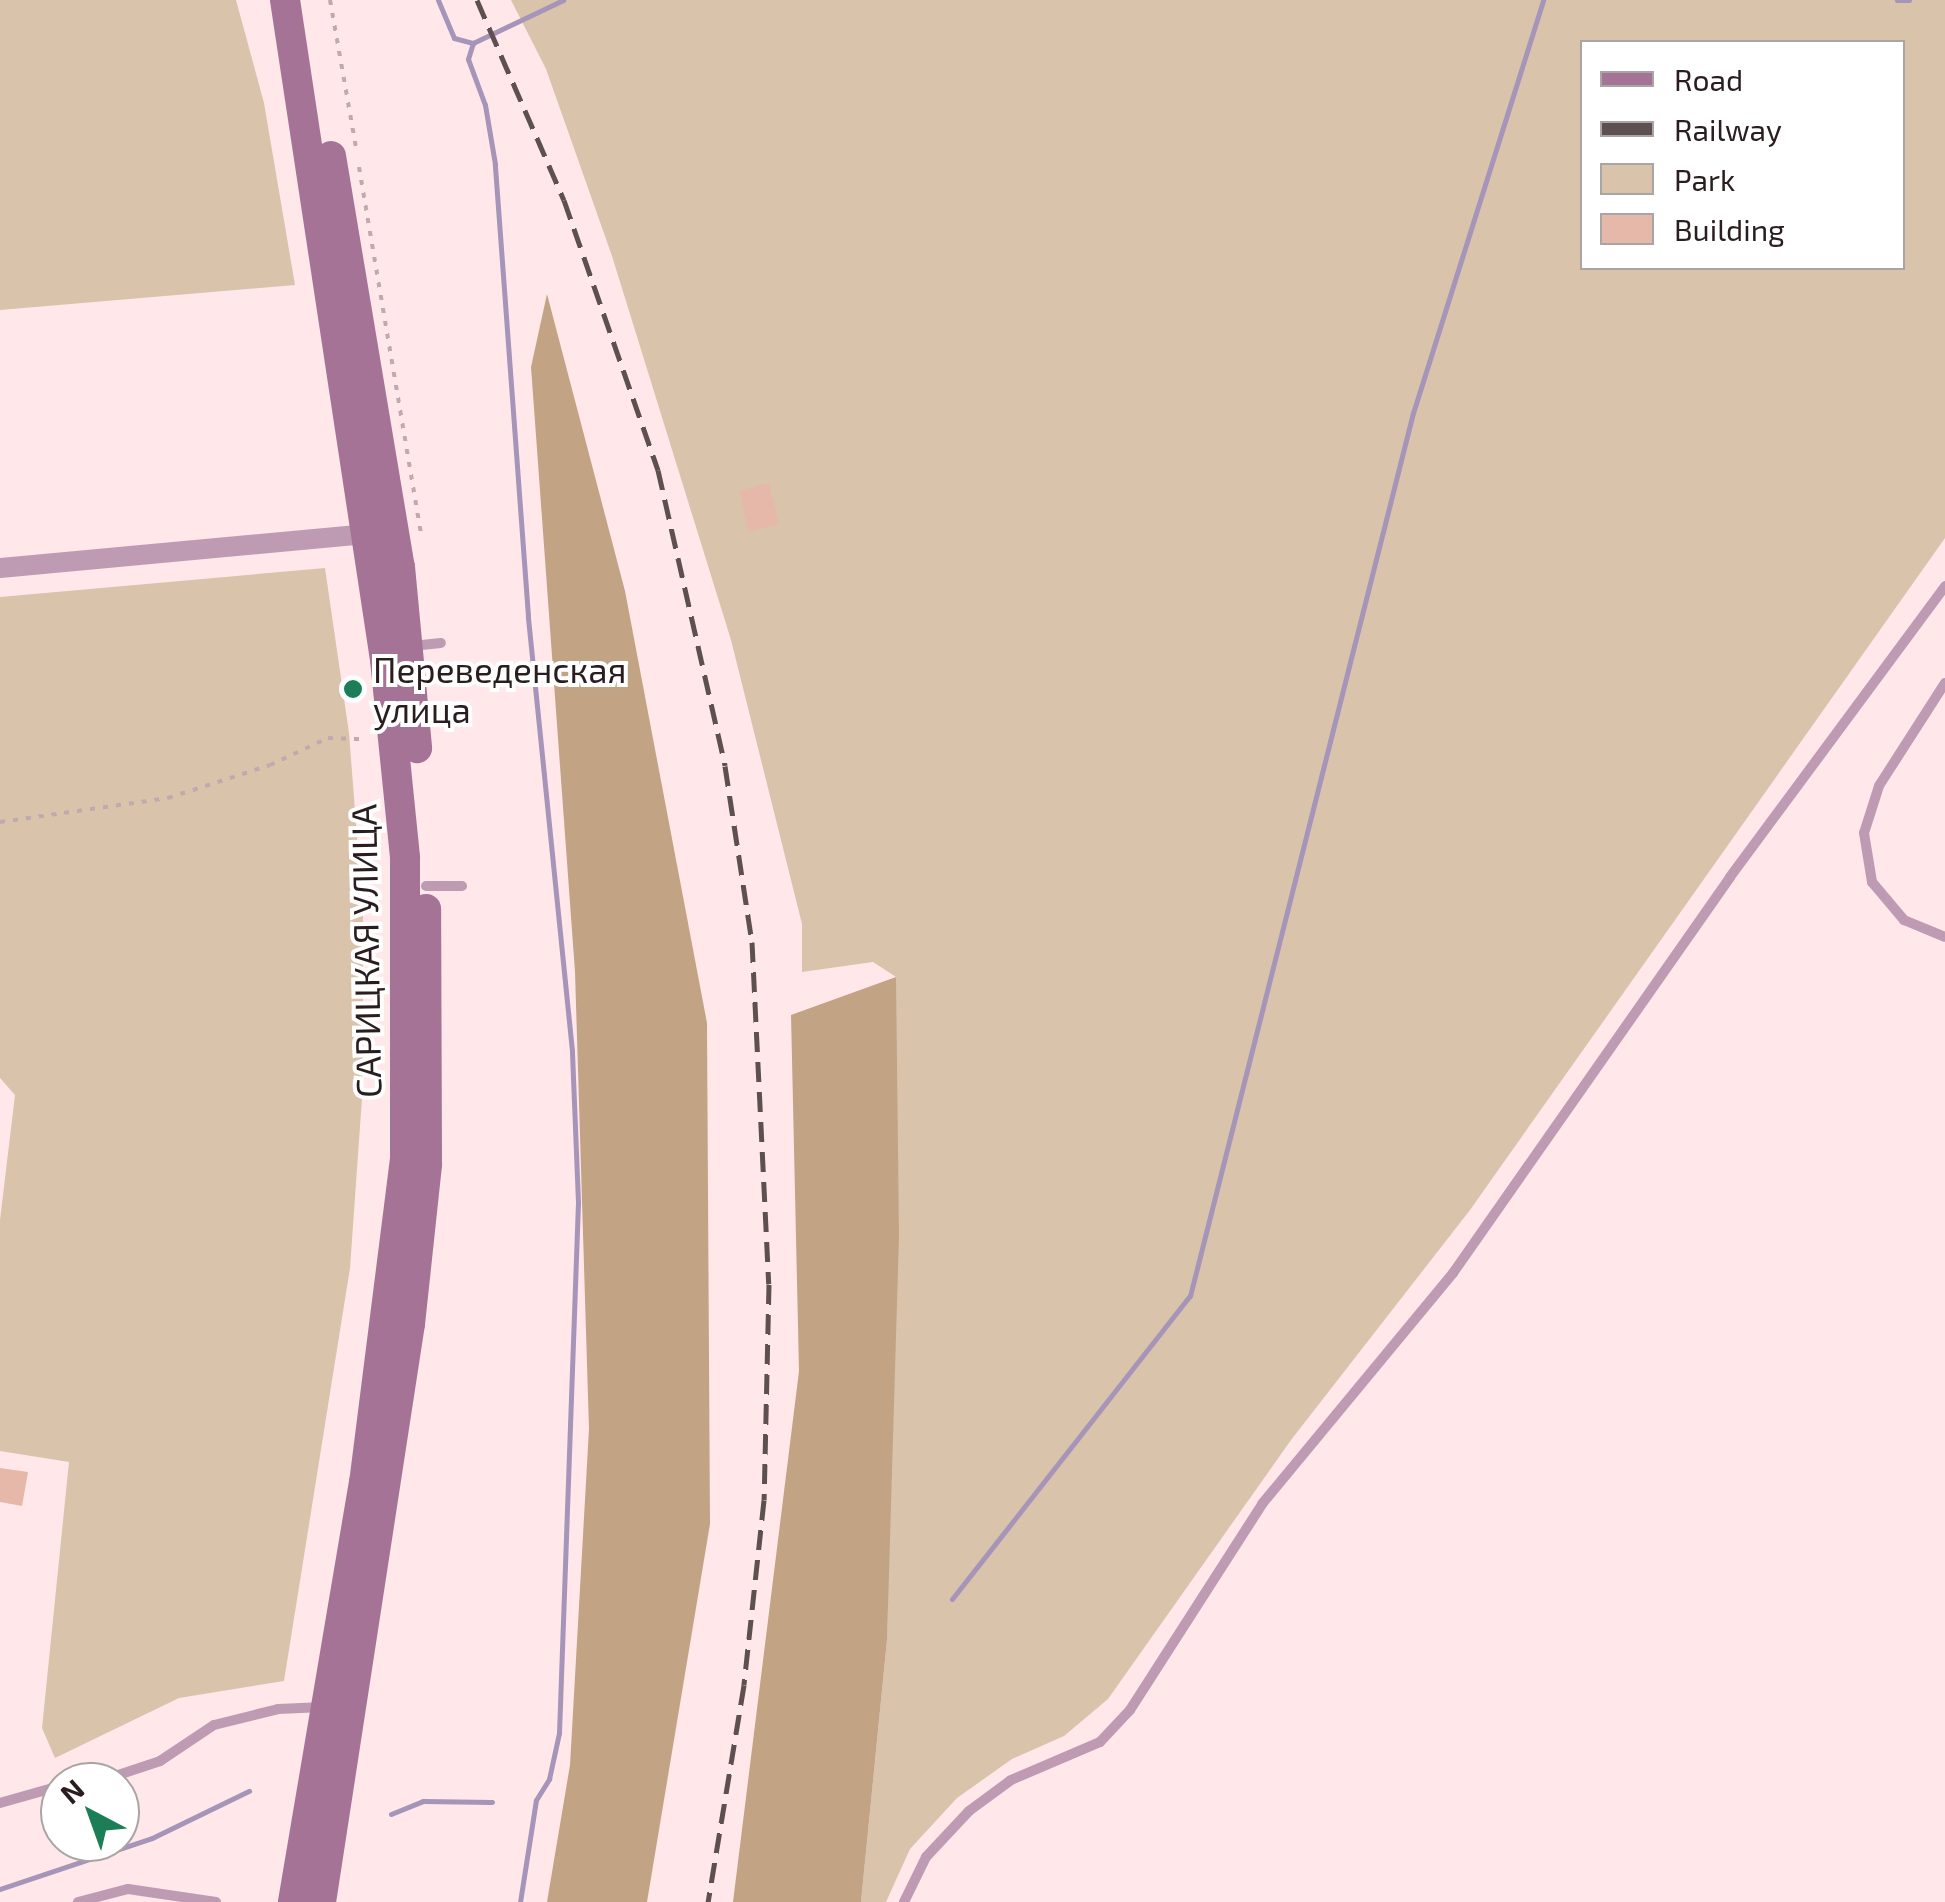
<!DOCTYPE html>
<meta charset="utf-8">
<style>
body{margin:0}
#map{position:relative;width:1945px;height:1902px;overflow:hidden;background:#ffe7ea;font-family:"Exo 2",sans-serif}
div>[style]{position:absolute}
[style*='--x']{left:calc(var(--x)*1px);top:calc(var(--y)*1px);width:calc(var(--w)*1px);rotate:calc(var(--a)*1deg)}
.green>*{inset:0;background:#d9c3ab}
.forest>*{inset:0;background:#c2a484}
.stream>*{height:5px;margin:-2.5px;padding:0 2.5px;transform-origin:2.5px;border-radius:2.5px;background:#a694b9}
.building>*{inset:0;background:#e5b8a9}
.path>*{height:4px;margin-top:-2px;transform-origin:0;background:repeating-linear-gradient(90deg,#bfaaad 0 5px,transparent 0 13px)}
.lane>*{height:10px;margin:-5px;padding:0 5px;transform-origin:5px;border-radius:5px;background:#be9bb3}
.street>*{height:20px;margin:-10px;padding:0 10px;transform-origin:10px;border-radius:10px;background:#be9bb3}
.secondary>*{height:30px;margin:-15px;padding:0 15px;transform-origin:15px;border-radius:15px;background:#a57396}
.rail>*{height:5px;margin-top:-2.5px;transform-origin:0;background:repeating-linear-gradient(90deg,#5e4f51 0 20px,transparent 0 30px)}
.dots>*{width:28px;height:28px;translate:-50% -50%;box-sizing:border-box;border:5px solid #fff;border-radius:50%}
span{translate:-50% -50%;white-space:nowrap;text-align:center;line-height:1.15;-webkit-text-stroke:8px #fff;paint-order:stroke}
.poi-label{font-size:35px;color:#2a1d1f}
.left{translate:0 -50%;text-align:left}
.street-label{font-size:35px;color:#2a1d1f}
.legend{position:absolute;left:1580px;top:40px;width:325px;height:230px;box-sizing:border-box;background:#fff;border:2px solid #aaa5a5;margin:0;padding:12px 18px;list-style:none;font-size:30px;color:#2a1d1f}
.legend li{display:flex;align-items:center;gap:20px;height:50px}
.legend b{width:50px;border:2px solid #aaa5a5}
.north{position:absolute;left:40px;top:1762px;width:100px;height:100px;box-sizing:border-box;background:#fff;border:2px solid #aaa5a5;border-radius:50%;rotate:319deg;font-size:28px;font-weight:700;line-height:40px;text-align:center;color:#2a1d1f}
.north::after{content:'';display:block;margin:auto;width:35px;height:45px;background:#1c7e57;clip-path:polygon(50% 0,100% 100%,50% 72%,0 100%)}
</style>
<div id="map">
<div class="green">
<i style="clip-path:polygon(0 0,236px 0,264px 103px,295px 285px,0 310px)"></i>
<i style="clip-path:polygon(evenodd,511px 0,1945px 0,1945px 538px,1470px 1210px,1291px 1440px,1108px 1699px,1064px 1736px,1012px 1759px,957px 1798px,910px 1849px,886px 1902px,861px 1902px,887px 1640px,896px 977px,873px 962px,802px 972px,802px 924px,731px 640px,612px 256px,546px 69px,511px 0,1582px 42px,1902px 42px,1902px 268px,1582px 268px,1582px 42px)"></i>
<i style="clip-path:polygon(325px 568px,349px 733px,363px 913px,363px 1084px,350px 1268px,284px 1681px,179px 1698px,55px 1758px,42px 1728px,69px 1462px,0 1451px,0 1220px,15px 1095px,0 1078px,0 597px)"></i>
</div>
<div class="forest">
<i style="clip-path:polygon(547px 294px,625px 591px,707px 1023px,710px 1524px,647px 1902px,547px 1902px,570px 1765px,589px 1429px,575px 972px,531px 367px)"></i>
<i style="clip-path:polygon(896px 977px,899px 1236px,887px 1640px,861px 1902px,733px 1902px,799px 1371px,791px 1015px)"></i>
</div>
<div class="stream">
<i style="--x:438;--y:0;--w:41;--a:67.2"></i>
<i style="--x:454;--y:38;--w:20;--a:15"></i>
<i style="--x:1897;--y:0;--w:12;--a:0"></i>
<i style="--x:952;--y:1599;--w:385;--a:-51.9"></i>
<i style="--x:1190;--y:1296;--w:911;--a:-75.83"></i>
<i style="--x:1413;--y:413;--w:433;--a:-72.5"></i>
<i style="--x:391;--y:1814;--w:35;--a:-22"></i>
<i style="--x:423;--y:1801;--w:69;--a:0.8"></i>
<i style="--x:0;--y:1889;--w:160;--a:-18.5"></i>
<i style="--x:152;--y:1838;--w:108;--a:-25.9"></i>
<i style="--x:520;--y:1902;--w:103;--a:-81.1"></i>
<i style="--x:536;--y:1800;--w:25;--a:-58"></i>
<i style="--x:549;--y:1779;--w:47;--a:-77.7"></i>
<i style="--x:559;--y:1733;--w:531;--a:-87.95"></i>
<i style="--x:578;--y:1202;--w:151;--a:-92.3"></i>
<i style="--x:572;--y:1051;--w:437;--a:-95.8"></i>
<i style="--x:528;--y:616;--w:453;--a:-94.2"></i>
<i style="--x:495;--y:164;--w:60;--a:-99.6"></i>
<i style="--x:485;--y:105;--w:49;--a:-110.3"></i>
<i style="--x:468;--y:59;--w:17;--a:-73"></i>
<i style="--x:473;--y:43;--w:100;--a:-25.5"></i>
</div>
<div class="building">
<i style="clip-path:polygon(769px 483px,779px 524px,749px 532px,739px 491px)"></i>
<i style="clip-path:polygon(0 1468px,28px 1472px,22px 1506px,0 1502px)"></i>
</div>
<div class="path">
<i style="--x:330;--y:0;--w:155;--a:80"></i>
<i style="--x:359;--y:167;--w:371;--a:80.4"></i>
<i style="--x:0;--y:822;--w:170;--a:-8.1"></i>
<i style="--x:168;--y:798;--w:107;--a:-17.9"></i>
<i style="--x:270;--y:765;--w:64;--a:-25"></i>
<i style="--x:328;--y:738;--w:35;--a:2"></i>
</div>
<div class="lane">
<i style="--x:412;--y:646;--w:29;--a:-6"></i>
<i style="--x:1945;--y:683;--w:122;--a:122.7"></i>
<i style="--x:1879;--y:786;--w:49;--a:107.7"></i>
<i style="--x:1864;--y:833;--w:50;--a:80.7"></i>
<i style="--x:1872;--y:882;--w:50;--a:49.9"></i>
<i style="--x:1904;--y:920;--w:44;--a:22.5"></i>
<i style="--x:426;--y:886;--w:36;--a:0"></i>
<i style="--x:97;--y:1782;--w:66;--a:-18.4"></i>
<i style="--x:160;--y:1761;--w:65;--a:-33.7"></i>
<i style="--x:214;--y:1725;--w:66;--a:-14"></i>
<i style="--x:278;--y:1709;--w:46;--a:-2.5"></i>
<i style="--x:0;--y:1803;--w:62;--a:-15.8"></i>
<i style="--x:78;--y:1902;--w:52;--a:-14.6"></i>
<i style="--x:128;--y:1889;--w:89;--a:8.4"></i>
<i style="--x:904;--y:1902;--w:50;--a:-63.9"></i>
<i style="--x:926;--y:1857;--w:63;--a:-46.9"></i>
<i style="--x:969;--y:1811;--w:52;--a:-36.4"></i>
<i style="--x:1011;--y:1780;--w:97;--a:-23.1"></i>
<i style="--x:1100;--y:1742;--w:44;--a:-46.8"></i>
<i style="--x:1130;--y:1710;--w:245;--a:-57.3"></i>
<i style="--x:1262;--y:1504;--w:300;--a:-50.4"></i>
<i style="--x:1453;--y:1273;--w:483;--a:-55"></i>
<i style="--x:1730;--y:877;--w:362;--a:-53.5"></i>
</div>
<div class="street">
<i style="--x:0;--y:568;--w:378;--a:-5.3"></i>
</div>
<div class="secondary">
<i style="--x:285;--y:0;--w:668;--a:81.38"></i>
<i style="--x:385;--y:660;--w:199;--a:84.2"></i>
<i style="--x:405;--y:858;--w:301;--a:90"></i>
<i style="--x:405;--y:1159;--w:326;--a:97.2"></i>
<i style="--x:364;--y:1482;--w:426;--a:99.6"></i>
<i style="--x:331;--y:156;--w:417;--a:80.5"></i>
<i style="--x:400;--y:567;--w:182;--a:84.6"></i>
<i style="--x:321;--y:1902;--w:585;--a:-81.25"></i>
<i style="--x:410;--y:1324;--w:161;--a:-83.9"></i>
<i style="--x:427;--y:1164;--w:255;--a:-90.2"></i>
</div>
<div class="rail">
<i style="--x:477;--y:0;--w:218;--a:66.5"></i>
<i style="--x:564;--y:200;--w:286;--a:70.8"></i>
<i style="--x:658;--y:470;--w:303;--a:77.2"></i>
<i style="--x:725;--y:766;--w:178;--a:81.3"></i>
<i style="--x:752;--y:942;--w:342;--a:87.2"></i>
<i style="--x:769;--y:1284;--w:216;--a:91.3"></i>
<i style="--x:764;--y:1500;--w:186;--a:96.2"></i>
<i style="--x:744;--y:1685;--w:220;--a:99.4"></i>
</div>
<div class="dots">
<i style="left:353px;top:689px;background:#1c7e57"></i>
</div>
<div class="poi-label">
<span class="left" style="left:373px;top:689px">Переведенская<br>улица</span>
</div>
<div class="street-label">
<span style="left:365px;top:951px;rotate:-91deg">САРИЦКАЯ УЛИЦА</span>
</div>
<ul class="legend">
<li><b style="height:12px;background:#a57396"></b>Road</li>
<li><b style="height:12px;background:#5e4f51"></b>Railway</li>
<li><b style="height:28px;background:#d9c3ab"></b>Park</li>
<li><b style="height:28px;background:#e5b8a9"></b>Building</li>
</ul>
<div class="north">N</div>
</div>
